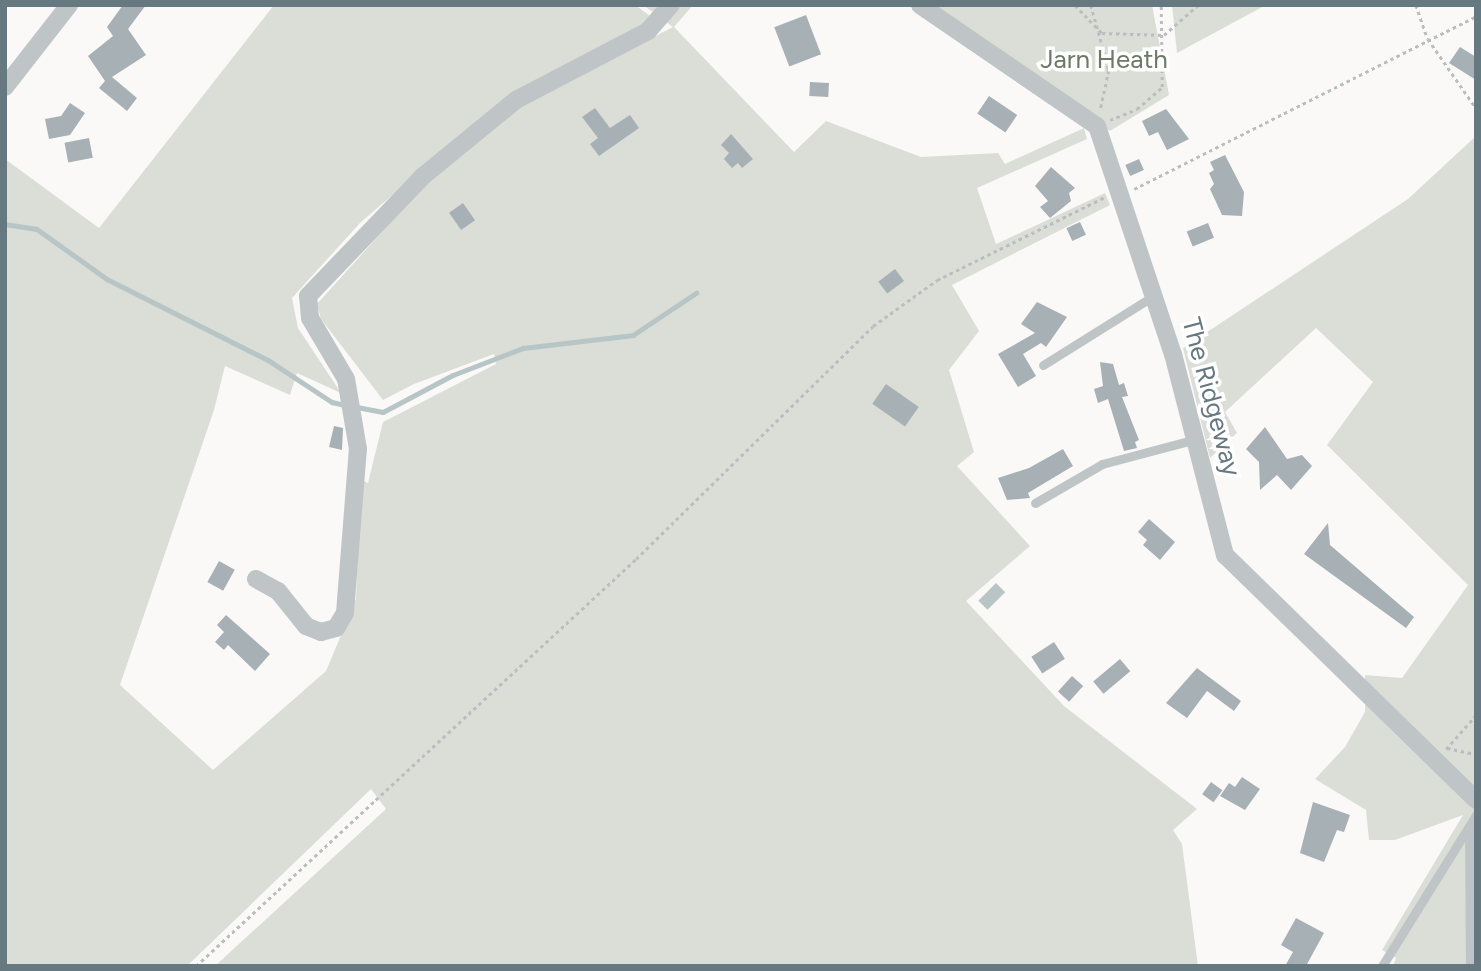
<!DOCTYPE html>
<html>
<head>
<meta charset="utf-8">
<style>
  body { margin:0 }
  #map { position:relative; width:1481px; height:971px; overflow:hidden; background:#faf9f8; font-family:Figtree,sans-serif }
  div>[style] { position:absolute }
  .green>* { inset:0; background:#dbded7 }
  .water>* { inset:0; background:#b7c5c6; transform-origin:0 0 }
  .stream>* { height:4.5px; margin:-2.25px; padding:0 2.25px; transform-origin:2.25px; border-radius:2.25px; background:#b7c5c6 }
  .building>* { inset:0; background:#a7b0b4; transform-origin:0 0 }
  .path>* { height:2.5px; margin-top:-1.25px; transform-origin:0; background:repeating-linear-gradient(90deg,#babec0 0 3.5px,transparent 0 7px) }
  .lane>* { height:9px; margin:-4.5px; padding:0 4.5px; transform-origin:4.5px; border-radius:4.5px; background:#bfc5c7 }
  .street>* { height:18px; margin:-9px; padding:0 9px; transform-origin:9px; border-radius:9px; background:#bfc5c7 }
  span { translate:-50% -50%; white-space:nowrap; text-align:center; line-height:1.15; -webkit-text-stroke:7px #fff; paint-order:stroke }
  .park-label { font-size:26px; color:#6c7966 }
  .street-label { font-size:26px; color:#677980 }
  .frame { position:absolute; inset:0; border:7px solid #677980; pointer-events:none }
</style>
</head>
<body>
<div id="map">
  <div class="green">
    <i style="clip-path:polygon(274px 5px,635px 5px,653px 18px,465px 132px,360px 223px,292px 298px,298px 328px,341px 393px,297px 373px,290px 395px,225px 366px,214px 410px,120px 685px,213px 770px,326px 671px,356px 599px,361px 480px,368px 483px,383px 422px,496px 364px,494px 354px,414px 384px,383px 400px,321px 319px,317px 304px,435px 173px,520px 106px,673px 27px,643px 5px,693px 5px,674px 27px,794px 152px,826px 121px,921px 157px,998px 153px,1005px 164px,1084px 128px,1087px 139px,977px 188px,996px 244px,1105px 193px,1110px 205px,952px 285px,979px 331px,949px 370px,974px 452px,957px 466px,1030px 546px,966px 601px,1064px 706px,1197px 809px,1173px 830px,1182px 844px,1198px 966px,215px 966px,386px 809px,371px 789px,187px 966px,5px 966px,5px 159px,99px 228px)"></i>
    <i style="clip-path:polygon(933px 5px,1152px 5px,1169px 95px,1110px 131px)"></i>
    <i style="clip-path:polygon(1172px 5px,1266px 5px,1177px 53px)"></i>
    <i style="clip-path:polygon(1476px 136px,1476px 966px,1393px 966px,1396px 958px,1382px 950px,1463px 815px,1395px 840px,1369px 840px,1366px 810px,1315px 779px,1345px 747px,1365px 712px,1365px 675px,1402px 678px,1468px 585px,1327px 445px,1373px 382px,1316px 328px,1225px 412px,1237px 433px,1210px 458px,1183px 348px,1408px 199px)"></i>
  </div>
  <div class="water">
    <i style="left:996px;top:583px;width:13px;height:25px;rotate:45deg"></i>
  </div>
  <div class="stream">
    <i style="left:5px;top:224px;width:32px;rotate:9deg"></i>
    <i style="left:37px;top:229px;width:86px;rotate:35.5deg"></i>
    <i style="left:107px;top:279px;width:180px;rotate:26.7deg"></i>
    <i style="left:268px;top:360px;width:77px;rotate:33.3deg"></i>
    <i style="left:332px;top:402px;width:13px;rotate:13deg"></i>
    <i style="left:357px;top:407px;width:26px;rotate:11deg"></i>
    <i style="left:383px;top:412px;width:79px;rotate:-27.9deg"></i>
    <i style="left:453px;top:375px;width:75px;rotate:-21.1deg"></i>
    <i style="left:523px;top:348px;width:111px;rotate:-6.7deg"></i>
    <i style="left:633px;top:335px;width:76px;rotate:-33.7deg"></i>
  </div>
  <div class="building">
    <i style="clip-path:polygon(123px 5px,146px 5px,128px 29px,146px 55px,112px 77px,137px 98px,127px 111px,99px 88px,105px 81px,88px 56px,113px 36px,107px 27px)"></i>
    <i style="left:806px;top:15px;width:42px;height:34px;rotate:69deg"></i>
    <i style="clip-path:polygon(1460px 47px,1476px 57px,1476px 80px,1449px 63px)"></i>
    <i style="left:810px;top:82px;width:19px;height:14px;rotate:3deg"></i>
    <i style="left:989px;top:96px;width:34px;height:21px;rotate:34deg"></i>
    <i style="clip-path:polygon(70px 103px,85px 113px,70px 135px,49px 139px,45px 119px,61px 116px)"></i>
    <i style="clip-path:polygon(595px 108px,610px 128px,630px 115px,639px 128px,599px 156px,590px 144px,598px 138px,582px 117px)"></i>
    <i style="clip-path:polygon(1166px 109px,1189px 139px,1167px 150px,1158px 132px,1149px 136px,1142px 121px)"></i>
    <i style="clip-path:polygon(731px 134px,753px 159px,742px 168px,738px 163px,732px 168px,724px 159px,729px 153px,721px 145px)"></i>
    <i style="left:89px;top:138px;width:20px;height:25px;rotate:79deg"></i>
    <i style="clip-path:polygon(1225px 155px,1244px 192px,1242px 216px,1222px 215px,1210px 189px,1214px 184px,1209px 173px,1214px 170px,1210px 162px)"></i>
    <i style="left:1139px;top:159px;width:12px;height:15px;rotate:66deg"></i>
    <i style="clip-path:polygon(1051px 167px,1075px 188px,1069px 193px,1071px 201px,1050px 218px,1040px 207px,1048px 201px,1035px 186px)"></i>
    <i style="left:463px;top:203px;width:21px;height:17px;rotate:55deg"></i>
    <i style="left:1080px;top:222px;width:14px;height:15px;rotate:65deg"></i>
    <i style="left:1208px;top:223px;width:16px;height:23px;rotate:68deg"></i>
    <i style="left:895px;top:269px;width:15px;height:21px;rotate:53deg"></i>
    <i style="clip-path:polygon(1037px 302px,1067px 317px,1046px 347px,1041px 343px,1023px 354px,1036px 376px,1018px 387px,998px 354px,1035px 333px,1021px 324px)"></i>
    <i style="clip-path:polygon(1100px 362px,1113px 364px,1119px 385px,1124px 383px,1128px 396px,1122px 397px,1139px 440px,1135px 442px,1137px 448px,1124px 451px,1108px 399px,1098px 403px,1094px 389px,1103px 386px)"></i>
    <i style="left:886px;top:384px;width:40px;height:24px;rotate:35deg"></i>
    <i style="clip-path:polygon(334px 426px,343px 428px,342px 450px,329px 447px)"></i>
    <i style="clip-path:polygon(1265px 427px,1287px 459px,1302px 455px,1312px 466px,1291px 490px,1277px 475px,1260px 490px,1259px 462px,1246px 449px)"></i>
    <i style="clip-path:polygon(1063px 449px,1073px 466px,1028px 493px,1030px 498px,1007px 500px,998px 478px,1029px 468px)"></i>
    <i style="clip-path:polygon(1149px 519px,1175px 542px,1160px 560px,1143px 545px,1147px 540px,1138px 532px)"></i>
    <i style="clip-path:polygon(1328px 523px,1330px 545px,1414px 617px,1406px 628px,1304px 554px)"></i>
    <i style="left:219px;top:561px;width:18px;height:24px;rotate:29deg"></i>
    <i style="clip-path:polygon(226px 615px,270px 654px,255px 671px,228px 645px,224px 650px,215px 642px,224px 632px,217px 625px)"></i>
    <i style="left:1054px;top:642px;width:20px;height:27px;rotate:57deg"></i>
    <i style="left:1120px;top:659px;width:16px;height:35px;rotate:50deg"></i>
    <i style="clip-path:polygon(1197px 668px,1241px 701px,1234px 711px,1207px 691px,1187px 718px,1166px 703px)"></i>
    <i style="left:1072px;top:676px;width:15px;height:21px;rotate:42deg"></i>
    <i style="clip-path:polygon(1242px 777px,1260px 789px,1245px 810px,1220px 796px,1229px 783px,1235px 787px)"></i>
    <i style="left:1211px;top:782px;width:14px;height:15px;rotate:36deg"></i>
    <i style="clip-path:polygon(1313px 802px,1350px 815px,1344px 832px,1337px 830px,1324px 862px,1300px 853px)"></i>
    <i style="clip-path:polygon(1296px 918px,1324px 933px,1306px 966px,1285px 966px,1293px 952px,1281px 945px)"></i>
  </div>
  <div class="path">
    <i style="left:1075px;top:5px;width:39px;rotate:46deg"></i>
    <i style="left:1102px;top:33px;width:62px;rotate:1.8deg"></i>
    <i style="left:1164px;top:35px;width:45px;rotate:-41.4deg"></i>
    <i style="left:1091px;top:5px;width:67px;rotate:74.5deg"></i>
    <i style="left:1109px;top:70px;width:40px;rotate:102deg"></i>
    <i style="left:1416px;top:5px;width:36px;rotate:71deg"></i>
    <i style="left:1428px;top:39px;width:84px;rotate:55.2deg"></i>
    <i style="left:1110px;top:120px;width:29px;rotate:-22deg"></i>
    <i style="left:1137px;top:109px;width:33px;rotate:-41deg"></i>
    <i style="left:1162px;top:87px;width:82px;rotate:-90.7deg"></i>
    <i style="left:1134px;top:189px;width:383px;rotate:-26.8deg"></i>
    <i style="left:1447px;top:748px;width:30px;rotate:12deg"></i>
    <i style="left:1446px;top:749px;width:45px;rotate:-48.6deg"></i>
    <i style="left:196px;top:966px;width:599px;rotate:-42.77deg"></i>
    <i style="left:636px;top:559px;width:332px;rotate:-44.5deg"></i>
    <i style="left:873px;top:326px;width:79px;rotate:-35.7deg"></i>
    <i style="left:937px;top:280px;width:187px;rotate:-26.3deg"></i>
  </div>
  <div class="lane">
    <i style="left:1043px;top:365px;width:132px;rotate:-32deg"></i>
    <i style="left:1035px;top:503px;width:78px;rotate:-30.2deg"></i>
    <i style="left:1102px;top:464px;width:97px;rotate:-14.9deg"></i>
    <i style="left:1469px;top:828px;width:138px;rotate:89.6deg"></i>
    <i style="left:1382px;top:966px;width:178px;rotate:-58.1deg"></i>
  </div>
  <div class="street">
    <i style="left:920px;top:5px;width:214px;rotate:34.4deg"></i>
    <i style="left:1097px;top:126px;width:240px;rotate:71.6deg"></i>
    <i style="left:1173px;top:354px;width:208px;rotate:75.5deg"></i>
    <i style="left:1225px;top:555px;width:351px;rotate:44.3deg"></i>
    <i style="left:5px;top:87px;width:104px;rotate:-52deg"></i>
    <i style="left:256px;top:579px;width:25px;rotate:29deg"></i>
    <i style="left:278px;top:591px;width:45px;rotate:51.3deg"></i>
    <i style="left:306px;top:626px;width:16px;rotate:22deg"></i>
    <i style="left:321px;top:632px;width:16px;rotate:-15deg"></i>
    <i style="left:336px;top:628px;width:17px;rotate:-59deg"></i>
    <i style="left:345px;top:613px;width:165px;rotate:-85.5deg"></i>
    <i style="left:358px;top:449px;width:71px;rotate:-99.7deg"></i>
    <i style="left:346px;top:379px;width:71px;rotate:-120.5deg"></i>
    <i style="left:310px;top:318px;width:22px;rotate:-95deg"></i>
    <i style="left:308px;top:296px;width:165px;rotate:-46.2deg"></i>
    <i style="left:422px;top:177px;width:122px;rotate:-39.3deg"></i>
    <i style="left:516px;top:100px;width:149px;rotate:-27.6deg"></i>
    <i style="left:648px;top:31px;width:35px;rotate:-49deg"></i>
  </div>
  <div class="park-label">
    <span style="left:1104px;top:60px">Jarn Heath</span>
  </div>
  <div class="street-label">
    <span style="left:1211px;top:397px;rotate:75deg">The Ridgeway</span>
  </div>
  <div class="frame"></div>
</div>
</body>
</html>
